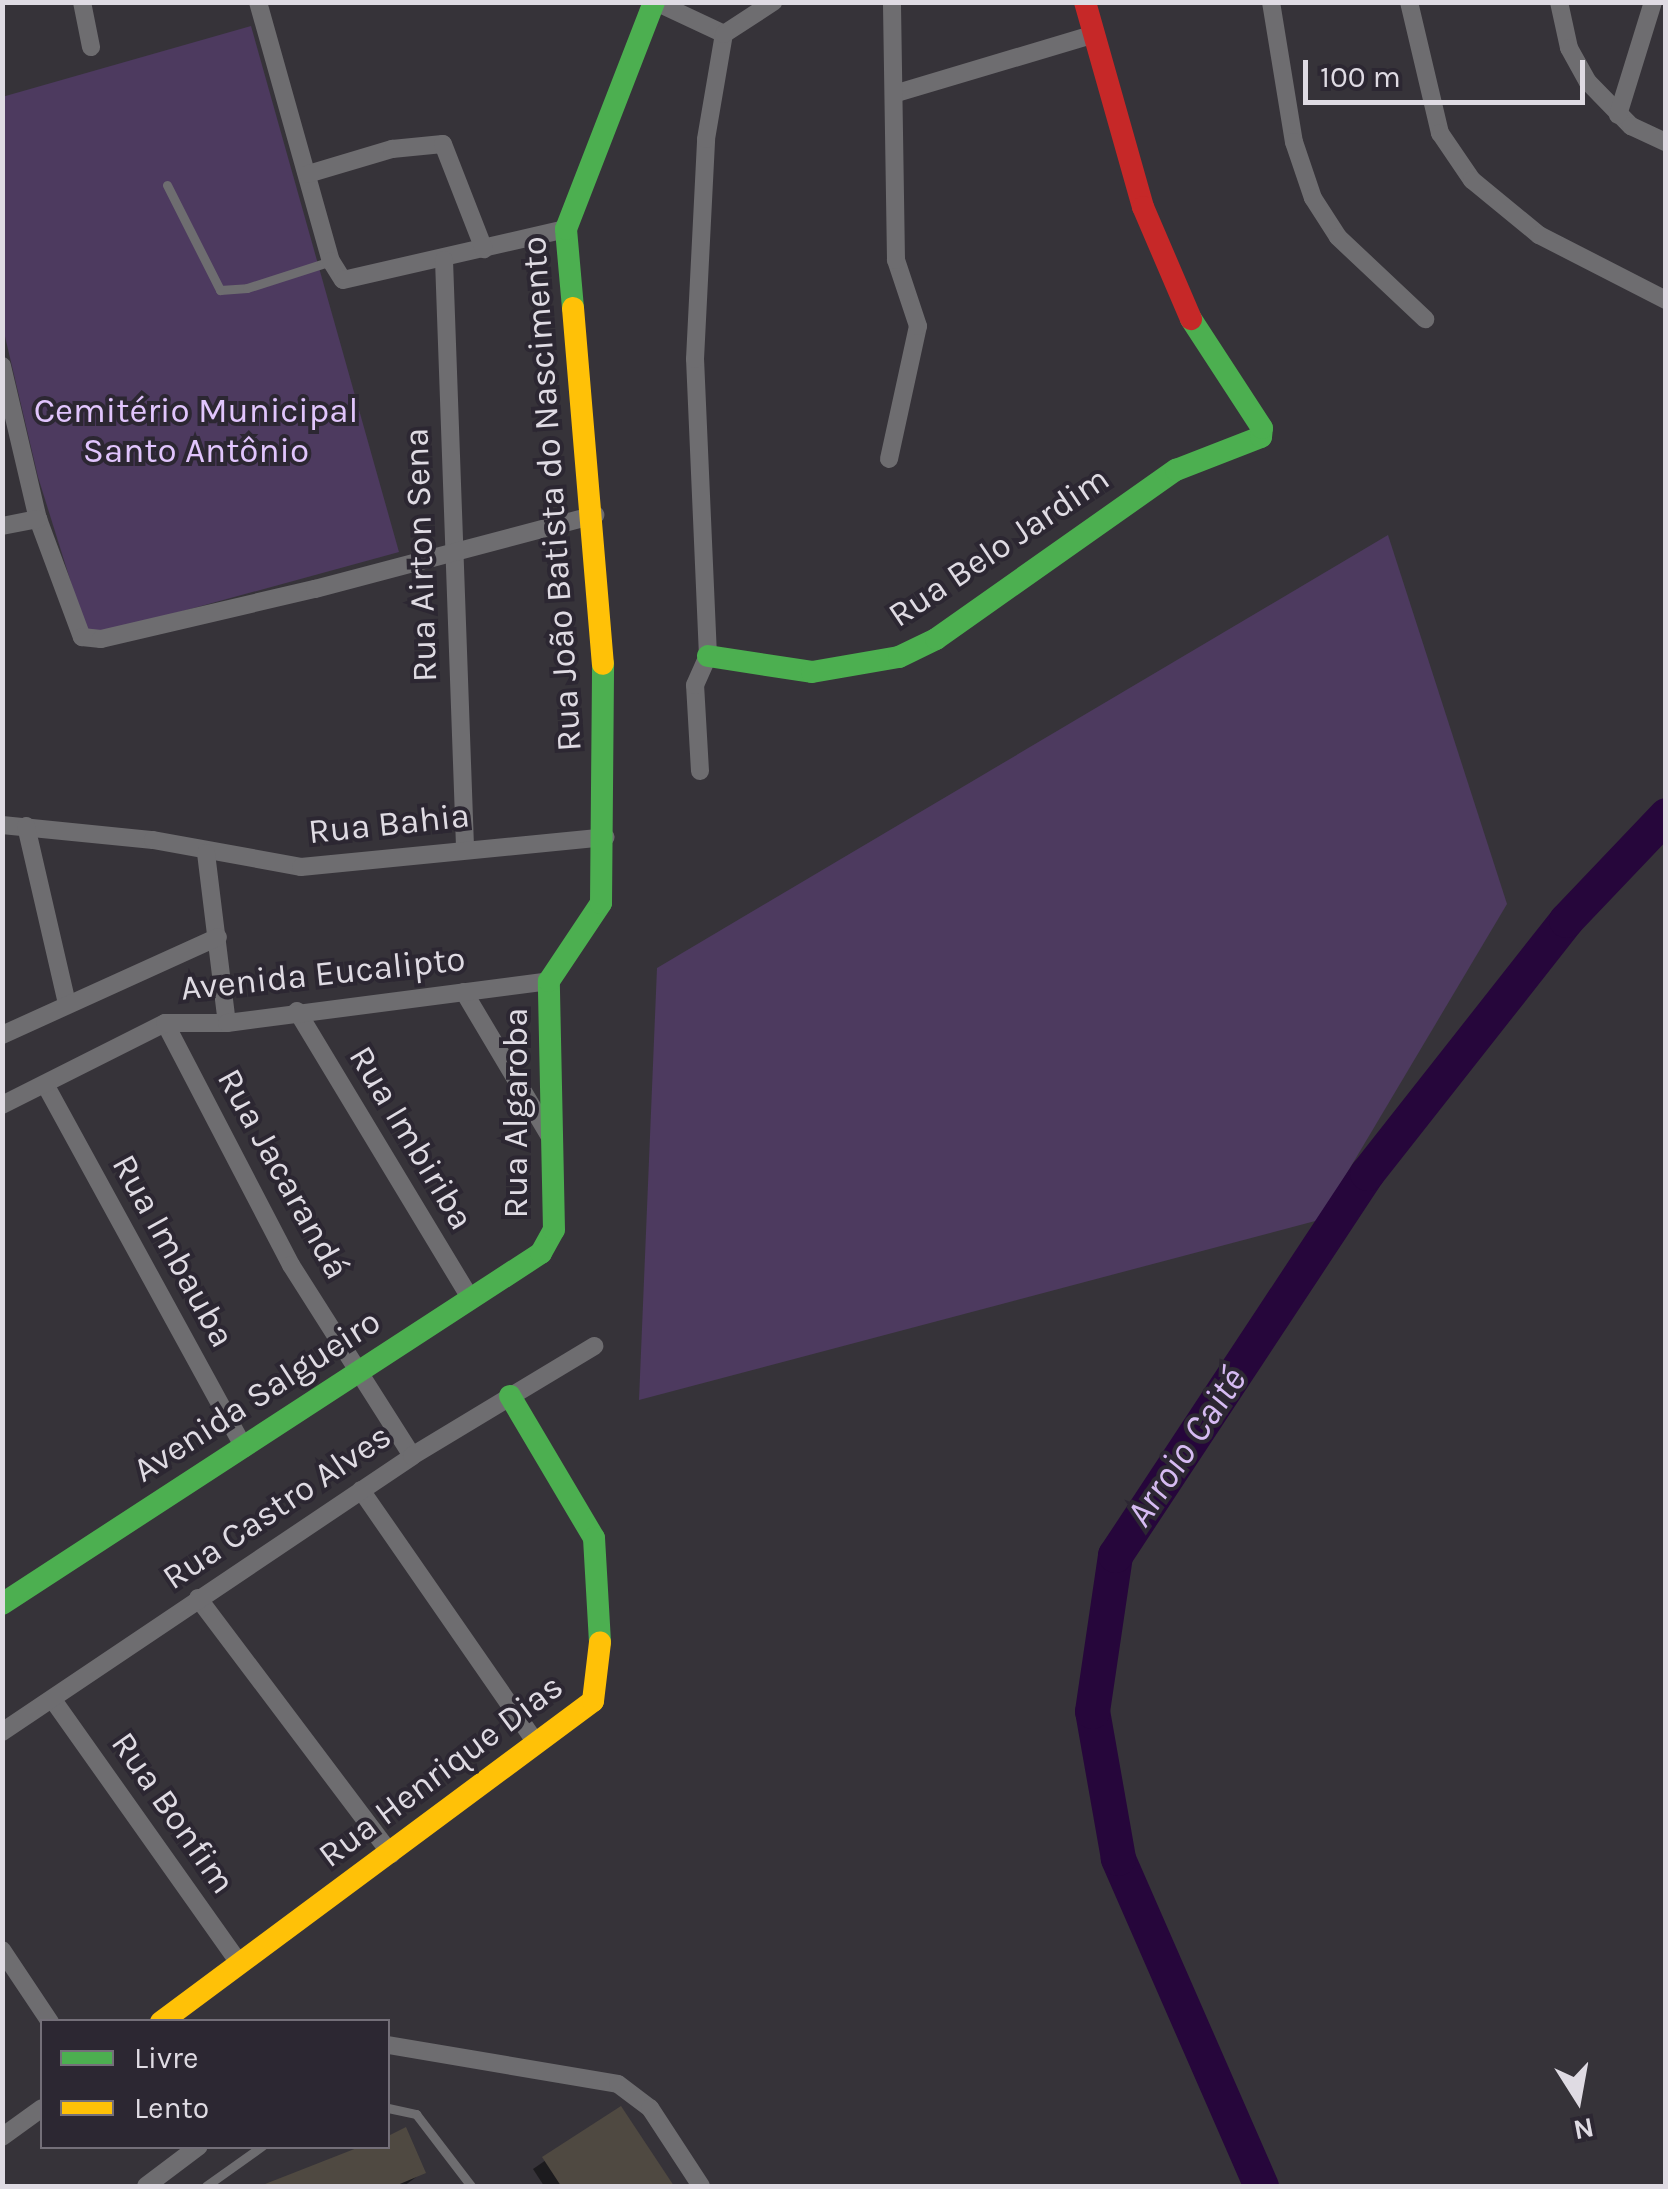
<!DOCTYPE html>
<html>
<head>
<meta charset="utf-8">
<style>
  body { margin:0 }
  #map { position:relative; width:1668px; height:2189px; overflow:hidden; background:#363339; font-family:Karla,sans-serif }
  div>[style] { position:absolute }
  .green>* { inset:0; background:#4d3a5f }
  .shadow>* { inset:0; background:#0007 }
  .river>* { height:35px; margin:-17.5px; padding:0 17.5px; transform-origin:17.5px; border-radius:17.5px; background:#26063b }
  .building>* { inset:0; background:#4f4941 }
  .lane>* { height:9px; margin:-4.5px; padding:0 4.5px; transform-origin:4.5px; border-radius:4.5px; background:#6e6d70 }
  .street>* { height:18px; margin:-9px; padding:0 9px; transform-origin:9px; border-radius:9px; background:#6e6d70 }
  .fast>* { height:22px; margin:-11px; padding:0 11px; transform-origin:11px; border-radius:11px; background:#4caf50 }
  .slow>* { height:22px; margin:-11px; padding:0 11px; transform-origin:11px; border-radius:11px; background:#ffc107 }
  .jam>* { height:22px; margin:-11px; padding:0 11px; transform-origin:11px; border-radius:11px; background:#c62828 }
  span { translate:-50% -50%; white-space:nowrap; text-align:center; line-height:1.15; -webkit-text-stroke:8px #2c2732; paint-order:stroke }
  .park-label { font-size:35px; color:#e1c5fd }
  .street-label { font-size:35px; color:#dfdbe3 }
  .water-label { font-size:38px; color:#d6bbf2; font-style:italic }
  .frame { position:absolute; inset:0; border:5px solid #dfdbe3; pointer-events:none }
  .legend { position:absolute; left:40px; top:2019px; width:350px; height:130px; box-sizing:border-box; background:#2c2732; border:2px solid #746f79; margin:0; padding:12px 18px; list-style:none; font-size:30px; color:#dfdbe3 }
  .legend li { display:flex; align-items:center; gap:20px; height:50px }
  .legend b { width:50px; border:2px solid #746f79 }
  .north { position:absolute; left:1528px; top:2049px; width:100px; height:100px; -webkit-text-stroke:8px #2c2732; paint-order:stroke; rotate:169deg; font-size:28px; font-weight:700; line-height:40px; text-align:center; color:#dfdbe3 }
  .north::after { content:''; display:block; margin:auto; width:35px; height:45px; background:#dfdbe3; clip-path:polygon(50% 0,100% 100%,50% 72%,0 100%) }
  .scale { position:absolute; left:1303px; top:60px; width:282px; height:45px; box-sizing:border-box; border:5px solid #dfdbe3; border-top:0; padding-left:12px; font-size:30px; line-height:35px; white-space:nowrap; color:#dfdbe3; -webkit-text-stroke:8px #2c2732; paint-order:stroke }
</style>
</head>
<body>
<div id="map">
  <div class="green">
    <i style="clip-path:polygon(251px 26px,399px 552px,88px 637px,38px 477px,3px 328px,2px 97px)"></i>
    <i style="clip-path:polygon(1388px 535px,1507px 904px,1319px 1220px,639px 1400px,657px 968px)"></i>
  </div>
  <div class="shadow">
    <i style="clip-path:polygon(620px 2109px,671px 2186px,544px 2186px,533px 2169px)"></i>
    <i style="clip-path:polygon(405px 2131px,423px 2172px,404px 2186px,272px 2186px,367px 2146px,388px 2146px,388px 2138px)"></i>
  </div>
  <div class="river">
    <i style="left:1261px;top:2186px;width:358px;rotate:-113.6deg"></i>
    <i style="left:1118px;top:1858px;width:149px;rotate:-100deg"></i>
    <i style="left:1092px;top:1711px;width:158px;rotate:-81.6deg"></i>
    <i style="left:1115px;top:1555px;width:458px;rotate:-56.6deg"></i>
    <i style="left:1367px;top:1173px;width:322px;rotate:-51.8deg"></i>
    <i style="left:1566px;top:920px;width:145px;rotate:-46.4deg"></i>
  </div>
  <div class="building">
    <i style="clip-path:polygon(621px 2106px,674px 2186px,561px 2186px,542px 2157px)"></i>
    <i style="clip-path:polygon(406px 2127px,426px 2173px,395px 2186px,260px 2186px,362px 2146px,388px 2146px,388px 2136px)"></i>
  </div>
  <div class="lane">
    <i style="left:167px;top:185px;width:118px;rotate:63.2deg"></i>
    <i style="left:220px;top:290px;width:27px;rotate:-4deg"></i>
    <i style="left:247px;top:288px;width:88px;rotate:-17.8deg"></i>
    <i style="left:388px;top:2108px;width:29px;rotate:12deg"></i>
    <i style="left:416px;top:2114px;width:91px;rotate:52.6deg"></i>
    <i style="left:206px;top:2186px;width:69px;rotate:-35.5deg"></i>
  </div>
  <div class="street">
    <i style="left:82px;top:2px;width:46px;rotate:78.7deg"></i>
    <i style="left:258px;top:2px;width:269px;rotate:74.3deg"></i>
    <i style="left:331px;top:261px;width:22px;rotate:58deg"></i>
    <i style="left:343px;top:280px;width:229px;rotate:-12.9deg"></i>
    <i style="left:656px;top:2px;width:75px;rotate:25.2deg"></i>
    <i style="left:1271px;top:2px;width:142px;rotate:80.7deg"></i>
    <i style="left:1294px;top:142px;width:59px;rotate:71.3deg"></i>
    <i style="left:1313px;top:198px;width:46px;rotate:57.3deg"></i>
    <i style="left:1338px;top:237px;width:120px;rotate:43.3deg"></i>
    <i style="left:1409px;top:2px;width:135px;rotate:76.7deg"></i>
    <i style="left:1440px;top:133px;width:57px;rotate:55.8deg"></i>
    <i style="left:1472px;top:180px;width:87px;rotate:39.4deg"></i>
    <i style="left:1539px;top:235px;width:143px;rotate:27.1deg"></i>
    <i style="left:1559px;top:2px;width:47px;rotate:77.7deg"></i>
    <i style="left:1569px;top:48px;width:39px;rotate:61deg"></i>
    <i style="left:1588px;top:82px;width:62px;rotate:45.7deg"></i>
    <i style="left:1631px;top:126px;width:38px;rotate:25deg"></i>
    <i style="left:897px;top:93px;width:207px;rotate:-16.6deg"></i>
    <i style="left:1618px;top:115px;width:118px;rotate:-72.8deg"></i>
    <i style="left:308px;top:174px;width:88px;rotate:-16.6deg"></i>
    <i style="left:392px;top:149px;width:51px;rotate:-5.6deg"></i>
    <i style="left:443px;top:144px;width:113px;rotate:68.7deg"></i>
    <i style="left:444px;top:260px;width:588px;rotate:87.95deg"></i>
    <i style="left:2px;top:366px;width:157px;rotate:76.8deg"></i>
    <i style="left:38px;top:519px;width:126px;rotate:69.6deg"></i>
    <i style="left:82px;top:637px;width:19px;rotate:6deg"></i>
    <i style="left:101px;top:639px;width:220px;rotate:-13.2deg"></i>
    <i style="left:315px;top:589px;width:290px;rotate:-14.8deg"></i>
    <i style="left:889px;top:459px;width:136px;rotate:-77.7deg"></i>
    <i style="left:918px;top:326px;width:70px;rotate:-108.4deg"></i>
    <i style="left:896px;top:260px;width:258px;rotate:-90.9deg"></i>
    <i style="left:2px;top:526px;width:37px;rotate:-11deg"></i>
    <i style="left:700px;top:771px;width:86px;rotate:-93.3deg"></i>
    <i style="left:695px;top:685px;width:32px;rotate:-66deg"></i>
    <i style="left:708px;top:656px;width:297px;rotate:-92.5deg"></i>
    <i style="left:695px;top:359px;width:220px;rotate:-87.1deg"></i>
    <i style="left:706px;top:139px;width:107px;rotate:-80.3deg"></i>
    <i style="left:724px;top:34px;width:59px;rotate:-33.1deg"></i>
    <i style="left:2px;top:825px;width:152px;rotate:5.7deg"></i>
    <i style="left:153px;top:840px;width:150px;rotate:10.3deg"></i>
    <i style="left:301px;top:867px;width:306px;rotate:-5.6deg"></i>
    <i style="left:26px;top:826px;width:182px;rotate:77deg"></i>
    <i style="left:206px;top:853px;width:171px;rotate:83deg"></i>
    <i style="left:464px;top:992px;width:174px;rotate:59.3deg"></i>
    <i style="left:297px;top:1011px;width:336px;rotate:58.9deg"></i>
    <i style="left:165px;top:1023px;width:273px;rotate:62.5deg"></i>
    <i style="left:291px;top:1265px;width:226px;rotate:57.6deg"></i>
    <i style="left:2px;top:1035px;width:237px;rotate:-24.4deg"></i>
    <i style="left:46px;top:1086px;width:413px;rotate:61.3deg"></i>
    <i style="left:2px;top:1105px;width:182px;rotate:-26.7deg"></i>
    <i style="left:165px;top:1023px;width:62px"></i>
    <i style="left:227px;top:1023px;width:325px;rotate:-7.4deg"></i>
    <i style="left:361px;top:1490px;width:309px;rotate:55.3deg"></i>
    <i style="left:198px;top:1598px;width:321px;rotate:53deg"></i>
    <i style="left:53px;top:1700px;width:324px;rotate:54.7deg"></i>
    <i style="left:2px;top:1732px;width:494px;rotate:-33.9deg"></i>
    <i style="left:412px;top:1456px;width:213px;rotate:-31.1deg"></i>
    <i style="left:2px;top:1950px;width:87px;rotate:56.3deg"></i>
    <i style="left:388px;top:2045px;width:233px;rotate:9.6deg"></i>
    <i style="left:618px;top:2084px;width:40px;rotate:37deg"></i>
    <i style="left:650px;top:2108px;width:93px;rotate:56.8deg"></i>
    <i style="left:2px;top:2137px;width:49px;rotate:-35.9deg"></i>
    <i style="left:146px;top:2186px;width:66px;rotate:-37deg"></i>
  </div>
  <div class="fast">
    <i style="left:573px;top:308px;width:79px;rotate:-95.1deg"></i>
    <i style="left:566px;top:229px;width:243px;rotate:-68.8deg"></i>
    <i style="left:708px;top:656px;width:105px;rotate:8.7deg"></i>
    <i style="left:812px;top:672px;width:88px;rotate:-9.8deg"></i>
    <i style="left:899px;top:657px;width:41px;rotate:-25.9deg"></i>
    <i style="left:936px;top:639px;width:294px;rotate:-35.2deg"></i>
    <i style="left:1176px;top:470px;width:91px;rotate:-21.2deg"></i>
    <i style="left:1261px;top:437px;width:9px;rotate:-84deg"></i>
    <i style="left:1262px;top:428px;width:130px;rotate:-123.1deg"></i>
    <i style="left:510px;top:1396px;width:165px;rotate:59.4deg"></i>
    <i style="left:594px;top:1538px;width:104px;rotate:86.7deg"></i>
    <i style="left:2px;top:1604px;width:643px;rotate:-33.07deg"></i>
    <i style="left:541px;top:1253px;width:26px;rotate:-61deg"></i>
    <i style="left:554px;top:1230px;width:249px;rotate:-91.2deg"></i>
    <i style="left:549px;top:981px;width:94px;rotate:-56.3deg"></i>
    <i style="left:601px;top:903px;width:239px;rotate:-89.5deg"></i>
  </div>
  <div class="slow">
    <i style="left:573px;top:308px;width:357px;rotate:85.2deg"></i>
    <i style="left:161px;top:2022px;width:538px;rotate:-36.61deg"></i>
    <i style="left:593px;top:1701px;width:59px;rotate:-83.2deg"></i>
  </div>
  <div class="jam">
    <i style="left:1085px;top:2px;width:213px;rotate:74.2deg"></i>
    <i style="left:1143px;top:207px;width:122px;rotate:66.8deg"></i>
  </div>
  <div class="park-label">
    <span style="left:196px;top:431px">Cemitério Municipal<br>Santo Antônio</span>
  </div>
  <div class="street-label">
    <span style="left:552px;top:494px;rotate:-94deg">Rua João Batista do Nascimento</span>
    <span style="left:999px;top:547px;rotate:-34deg">Rua Belo Jardim</span>
    <span style="left:421px;top:555px;rotate:-92deg">Rua Airton Sena</span>
    <span style="left:389px;top:824px;rotate:-6deg">Rua Bahia</span>
    <span style="left:323px;top:974px;rotate:-6deg">Avenida Eucalipto</span>
    <span style="left:516px;top:1113px;rotate:-90deg">Rua Algaroba</span>
    <span style="left:411px;top:1138px;rotate:59deg">Rua Imbiriba</span>
    <span style="left:283px;top:1174px;rotate:61deg">Rua Jacarandá</span>
    <span style="left:173px;top:1251px;rotate:61deg">Rua Imbauba</span>
    <span style="left:257px;top:1396px;rotate:-33deg">Avenida Salgueiro</span>
    <span style="left:277px;top:1507px;rotate:-34deg">Rua Castro Alves</span>
    <span style="left:441px;top:1771px;rotate:-37deg">Rua Henrique Dias</span>
    <span style="left:173px;top:1813px;rotate:55deg">Rua Bonfim</span>
  </div>
  <div class="water-label">
    <span style="left:1186px;top:1447px;rotate:-56deg">Arroio Caité</span>
  </div>
  <div class="frame"></div>
  <ul class="legend">
  <li><b style="height:12px;background:#4caf50"></b>Livre</li>
  <li><b style="height:12px;background:#ffc107"></b>Lento</li>
  </ul>
  <div class="north">N</div>
  <div class="scale">100 m</div>
</div>
</body>
</html>
